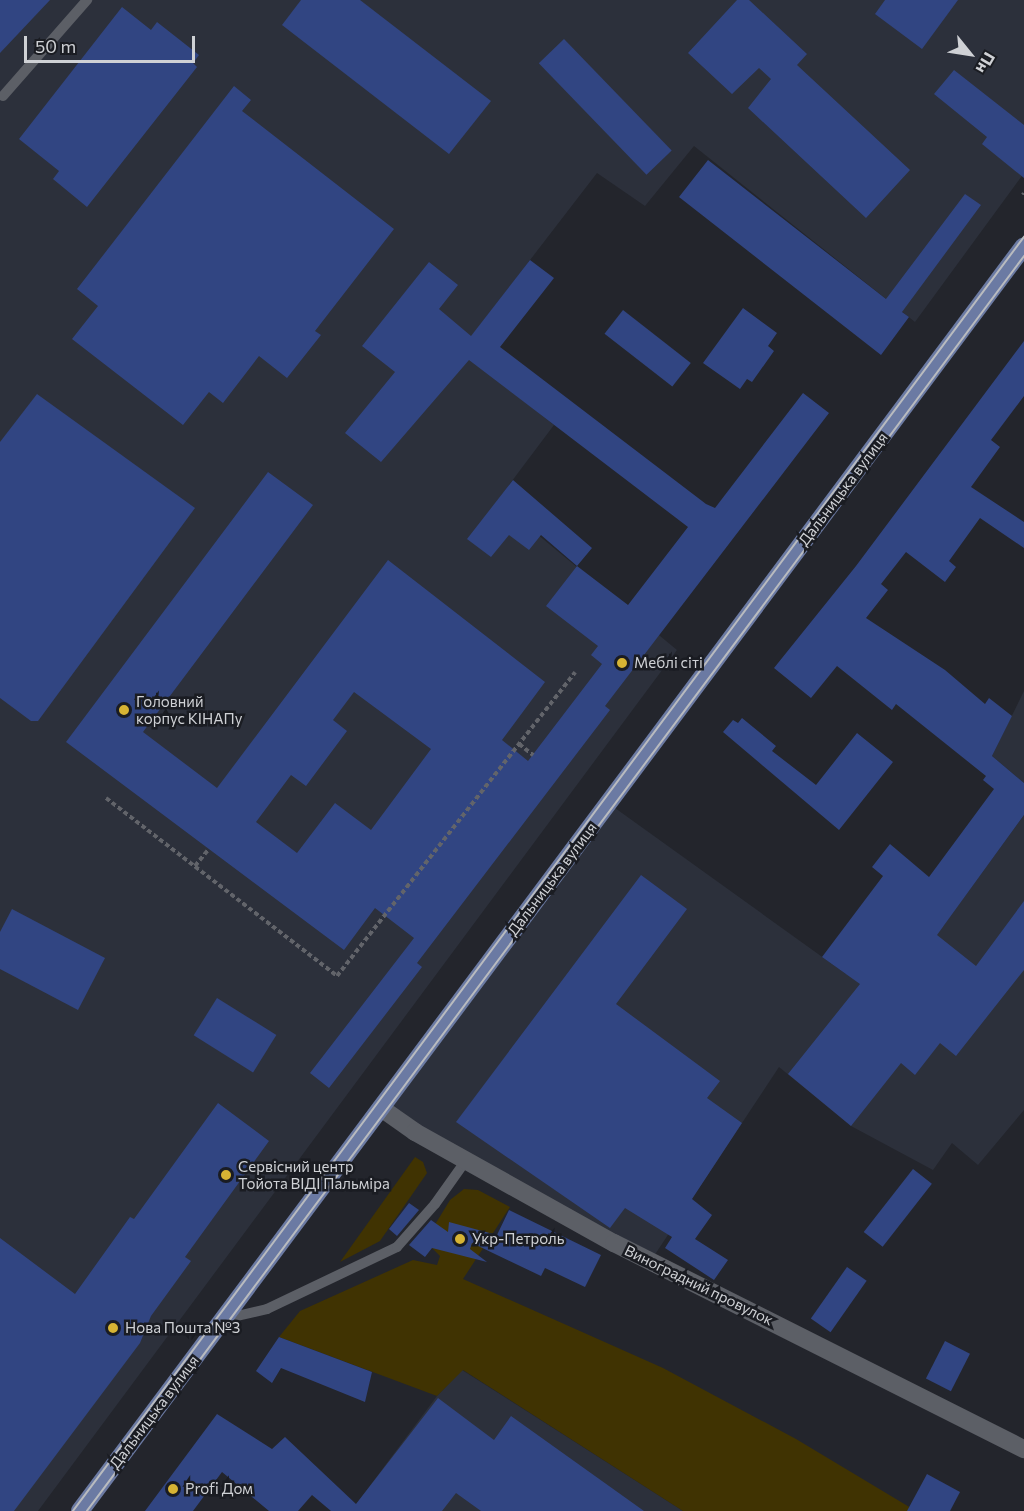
<!DOCTYPE html>
<html>
<head>
<meta charset="utf-8">
<style>
  body { margin:0 }
  #map { position:relative; width:1024px; height:1511px; overflow:hidden; background:#23252c; font-family:Commissioner,sans-serif }
  div>[style] { position:absolute }
  .built>* { inset:0; background:#2c303b }
  .green>* { inset:0; background:#403302 }
  .building>* { inset:0; background:#314582; transform-origin:0 0 }
  .path>* { height:4px; margin-top:-2px; transform-origin:0; background:repeating-linear-gradient(90deg,#62646a 0 4.5px,transparent 0 7.5px) }
  .lane>* { height:10px; margin:-5px; padding:0 5px; transform-origin:5px; border-radius:5px; background:#5c5f66 }
  .street>* { height:18px; margin:-9px; padding:0 9px; transform-origin:9px; border-radius:9px; background:#5c5f66 }
  .primary>* { height:18px; margin:-9px; padding:0 9px; transform-origin:9px; border-radius:9px; background:#6b7aa3 }
  .tram>* { height:1.5px; margin:-0.75px; padding:0 0.75px; transform-origin:0.75px; border-radius:0.75px; background:#b9bbbf }
  .dots>* { width:16px; height:16px; translate:-50% -50%; box-sizing:border-box; border:3px solid #1a1c22; border-radius:50% }
  span { translate:-50% -50%; white-space:nowrap; text-align:center; line-height:1.15; -webkit-text-stroke:5px #1a1c22; paint-order:stroke }
  .street-label { font-size:15px; color:#cfd1d5 }
  .poi-label { font-size:15px; color:#cfd1d5 }
  .left { translate:0 -50%; text-align:left }
  .north { position:absolute; left:940px; top:24px; width:60px; height:60px; -webkit-text-stroke:4px #1a1c22; paint-order:stroke; rotate:120deg; font-size:16px; font-weight:700; line-height:24px; text-align:center; color:#cfd1d5 }
  .north::after { content:''; display:block; margin:auto; width:21px; height:27px; background:#cfd1d5; clip-path:polygon(50% 0,100% 100%,50% 72%,0 100%) }
  .scale { position:absolute; left:24px; top:36px; width:171px; height:27px; box-sizing:border-box; border:3px solid #cfd1d5; border-top:0; padding-left:8px; font-size:18px; line-height:21px; white-space:nowrap; color:#cfd1d5; -webkit-text-stroke:4px #1a1c22; paint-order:stroke }
</style>
</head>
<body>
<div id="map">
  <div class="built">
    <i style="clip-path:polygon(0 0,1024px 0,1024px 173px,915px 322px,694px 146px,645px 206px,597px 173px,460px 351px,554px 425px,497px 501px,677px 650px,38px 1511px,0 1511px)"></i>
    <i style="clip-path:polygon(1024px 691px,1024px 783px,992px 756px)"></i>
    <i style="clip-path:polygon(615px 808px,846px 974px,944px 925px,1024px 815px,1024px 1110px,978px 1165px,952px 1143px,933px 1170px,851px 1126px,779px 1067px,652px 1259px,388px 1110px)"></i>
    <i style="clip-path:polygon(462px 1370px,683px 1511px,351px 1511px,437px 1396px)"></i>
  </div>
  <div class="green">
    <i style="clip-path:polygon(415px 1157px,423px 1162px,427px 1173px,380px 1241px,340px 1262px)"></i>
    <i style="clip-path:polygon(464px 1189px,478px 1190px,510px 1207px,463px 1279px,663px 1368px,796px 1439px,916px 1511px,683px 1511px,463px 1370px,437px 1396px,279px 1337px,300px 1311px,413px 1260px,437px 1265px,440px 1256px,425px 1241px,450px 1200px)"></i>
  </div>
  <div class="building">
    <i style="clip-path:polygon(0 0,50px 0,0 53px)"></i>
    <i style="clip-path:polygon(301px 0,360px 0,491px 101px,449px 154px,282px 25px)"></i>
    <i style="clip-path:polygon(737px 0,749px 0,807px 54px,797px 65px,910px 170px,866px 218px,748px 108px,771px 79px,759px 68px,732px 94px,688px 53px)"></i>
    <i style="clip-path:polygon(885px 0,958px 0,922px 49px,875px 14px)"></i>
    <i style="clip-path:polygon(122px 7px,151px 30px,157px 22px,199px 55px,193px 63px,197px 67px,87px 207px,53px 179px,59px 171px,19px 139px)"></i>
    <i style="left:564px;top:39px;width:155px;height:35px;rotate:46deg"></i>
    <i style="clip-path:polygon(954px 70px,1024px 125px,1024px 178px,982px 144px,987px 137px,934px 94px)"></i>
    <i style="clip-path:polygon(234px 86px,251px 100px,242px 111px,394px 229px,315px 331px,321px 335px,287px 378px,259px 356px,223px 403px,209px 392px,183px 425px,72px 339px,98px 306px,77px 289px)"></i>
    <i style="clip-path:polygon(708px 160px,886px 299px,965px 194px,981px 205px,902px 312px,909px 317px,881px 355px,679px 197px)"></i>
    <i style="clip-path:polygon(evenodd,530px 260px,554px 278px,500px 347px,706px 504px,715px 508px,803px 393px,829px 413px,605px 706px,610px 710px,417px 963px,422px 967px,329px 1088px,310px 1073px,414px 938px,375px 908px,344px 950px,66px 742px,268px 472px,313px 505px,143px 732px,217px 788px,388px 560px,545px 682px,502px 740px,528px 761px,602px 664px,591px 655px,598px 646px,546px 606px,577px 566px,628px 605px,688px 527px,469px 360px,381px 462px,345px 433px,395px 372px,362px 346px,429px 262px,458px 285px,439px 309px,471px 336px,530px 260px,354px 692px,431px 749px,371px 830px,335px 803px,297px 853px,256px 822px,291px 775px,306px 786px,347px 731px,333px 720px,354px 692px)"></i>
    <i style="clip-path:polygon(743px 308px,777px 333px,768px 346px,774px 351px,752px 382px,747px 379px,740px 389px,703px 363px)"></i>
    <i style="left:623px;top:310px;width:86px;height:30px;rotate:38deg"></i>
    <i style="clip-path:polygon(1024px 341px,1024px 396px,991px 440px,1000px 447px,971px 487px,1024px 522px,1024px 548px,980px 518px,949px 561px,956px 567px,945px 582px,906px 552px,881px 584px,888px 590px,866px 618px,945px 670px,985px 704px,989px 698px,1012px 716px,992px 756px,1024px 783px,1024px 815px,937px 935px,976px 966px,1024px 901px,1024px 970px,956px 1056px,940px 1043px,915px 1075px,901px 1063px,851px 1126px,788px 1074px,860px 984px,822px 957px,883px 876px,872px 867px,890px 844px,929px 877px,994px 789px,983px 780px,986px 776px,896px 704px,892px 710px,837px 666px,811px 698px,774px 668px,856px 566px)"></i>
    <i style="clip-path:polygon(37px 394px,195px 508px,38px 721px,31px 721px,0 698px,0 442px)"></i>
    <i style="clip-path:polygon(513px 480px,592px 548px,577px 566px,541px 535px,529px 550px,509px 535px,491px 557px,467px 539px)"></i>
    <i style="clip-path:polygon(742px 718px,776px 746px,772px 751px,816px 785px,857px 733px,893px 762px,839px 830px,723px 732px,733px 720px,738px 723px)"></i>
    <i style="clip-path:polygon(641px 875px,687px 909px,616px 1004px,720px 1081px,707px 1098px,742px 1123px,692px 1199px,712px 1215px,695px 1239px,728px 1260px,714px 1280px,665px 1248px,672px 1237px,625px 1208px,610px 1228px,456px 1122px)"></i>
    <i style="clip-path:polygon(12px 909px,105px 958px,78px 1010px,0 969px,0 932px)"></i>
    <i style="left:217px;top:998px;width:70px;height:44px;rotate:32deg"></i>
    <i style="clip-path:polygon(218px 1103px,269px 1141px,185px 1257px,191px 1261px,151px 1316px,140px 1343px,14px 1511px,0 1511px,0 1238px,75px 1294px,130px 1217px,134px 1219px)"></i>
    <i style="left:913px;top:1169px;width:24px;height:80px;rotate:38deg"></i>
    <i style="clip-path:polygon(409px 1203px,419px 1210px,397px 1236px,389px 1229px)"></i>
    <i style="clip-path:polygon(509px 1210px,601px 1255px,585px 1287px,545px 1268px,541px 1276px,472px 1243px,470px 1249px,487px 1262px,432px 1248px,425px 1257px,409px 1245px,431px 1220px,448px 1232px,449px 1222px,497px 1235px)"></i>
    <i style="left:847px;top:1267px;width:24px;height:63px;rotate:35deg"></i>
    <i style="clip-path:polygon(279px 1337px,372px 1372px,365px 1402px,281px 1368px,272px 1383px,256px 1371px)"></i>
    <i style="left:945px;top:1341px;width:28px;height:42px;rotate:27deg"></i>
    <i style="clip-path:polygon(438px 1398px,494px 1440px,511px 1416px,644px 1511px,481px 1511px,456px 1493px,442px 1511px,331px 1511px,312px 1495px,298px 1511px,269px 1511px,222px 1472px,193px 1511px,145px 1511px,217px 1414px,272px 1449px,285px 1437px,356px 1504px)"></i>
    <i style="clip-path:polygon(927px 1474px,960px 1492px,950px 1511px,907px 1511px)"></i>
  </div>
  <div class="path">
    <i style="left:1023px;top:195px;width:2px;rotate:-63deg"></i>
    <i style="left:519px;top:744px;width:18px;rotate:38deg"></i>
    <i style="left:106px;top:798px;width:292px;rotate:37.6deg"></i>
    <i style="left:337px;top:976px;width:386px;rotate:-51.9deg"></i>
    <i style="left:195px;top:866px;width:22px;rotate:-51deg"></i>
  </div>
  <div class="lane">
    <i style="left:3px;top:96px;width:128px;rotate:-48.8deg"></i>
    <i style="left:224px;top:1319px;width:44px;rotate:-13.1deg"></i>
    <i style="left:267px;top:1309px;width:144px;rotate:-25.5deg"></i>
    <i style="left:397px;top:1247px;width:57px;rotate:-48.5deg"></i>
    <i style="left:435px;top:1204px;width:55px;rotate:-54.6deg"></i>
  </div>
  <div class="street">
    <i style="left:381px;top:1108px;width:42px;rotate:35.2deg"></i>
    <i style="left:415px;top:1132px;width:228px;rotate:29.2deg"></i>
    <i style="left:614px;top:1243px;width:459px;rotate:26.7deg"></i>
  </div>
  <div class="primary">
    <i style="left:80px;top:1511px;width:1578px;rotate:-53.27deg"></i>
  </div>
  <div class="tram">
    <i style="left:73px;top:1511px;width:1590px;rotate:-53.26deg"></i>
    <i style="left:87px;top:1511px;width:1566px;rotate:-53.25deg"></i>
  </div>
  <div class="dots">
    <i style="left:622px;top:663px;background:#d7b434"></i>
    <i style="left:124px;top:710px;background:#d7b434"></i>
    <i style="left:226px;top:1175px;background:#d7b434"></i>
    <i style="left:460px;top:1239px;background:#d7b434"></i>
    <i style="left:113px;top:1328px;background:#d7b434"></i>
    <i style="left:173px;top:1489px;background:#d7b434"></i>
  </div>
  <div class="street-label">
    <span style="left:843px;top:489px;rotate:-53deg">Дальницька вулиця</span>
    <span style="left:552px;top:879px;rotate:-53deg">Дальницька вулиця</span>
    <span style="left:699px;top:1285px;rotate:26deg">Виноградний провулок</span>
    <span style="left:154px;top:1412px;rotate:-53deg">Дальницька вулиця</span>
  </div>
  <div class="poi-label">
    <span class="left" style="left:634px;top:663px">Меблі сіті</span>
    <span class="left" style="left:136px;top:710px">Головний<br>корпус КІНАПу</span>
    <span class="left" style="left:238px;top:1175px">Сервісний центр<br>Тойота ВІДІ Пальміра</span>
    <span class="left" style="left:472px;top:1239px">Укр-Петроль</span>
    <span class="left" style="left:125px;top:1328px">Нова Пошта №3</span>
    <span class="left" style="left:185px;top:1489px">Profi Дом</span>
  </div>
  <div class="north">Пн</div>
  <div class="scale">50 m</div>
</div>
</body>
</html>
